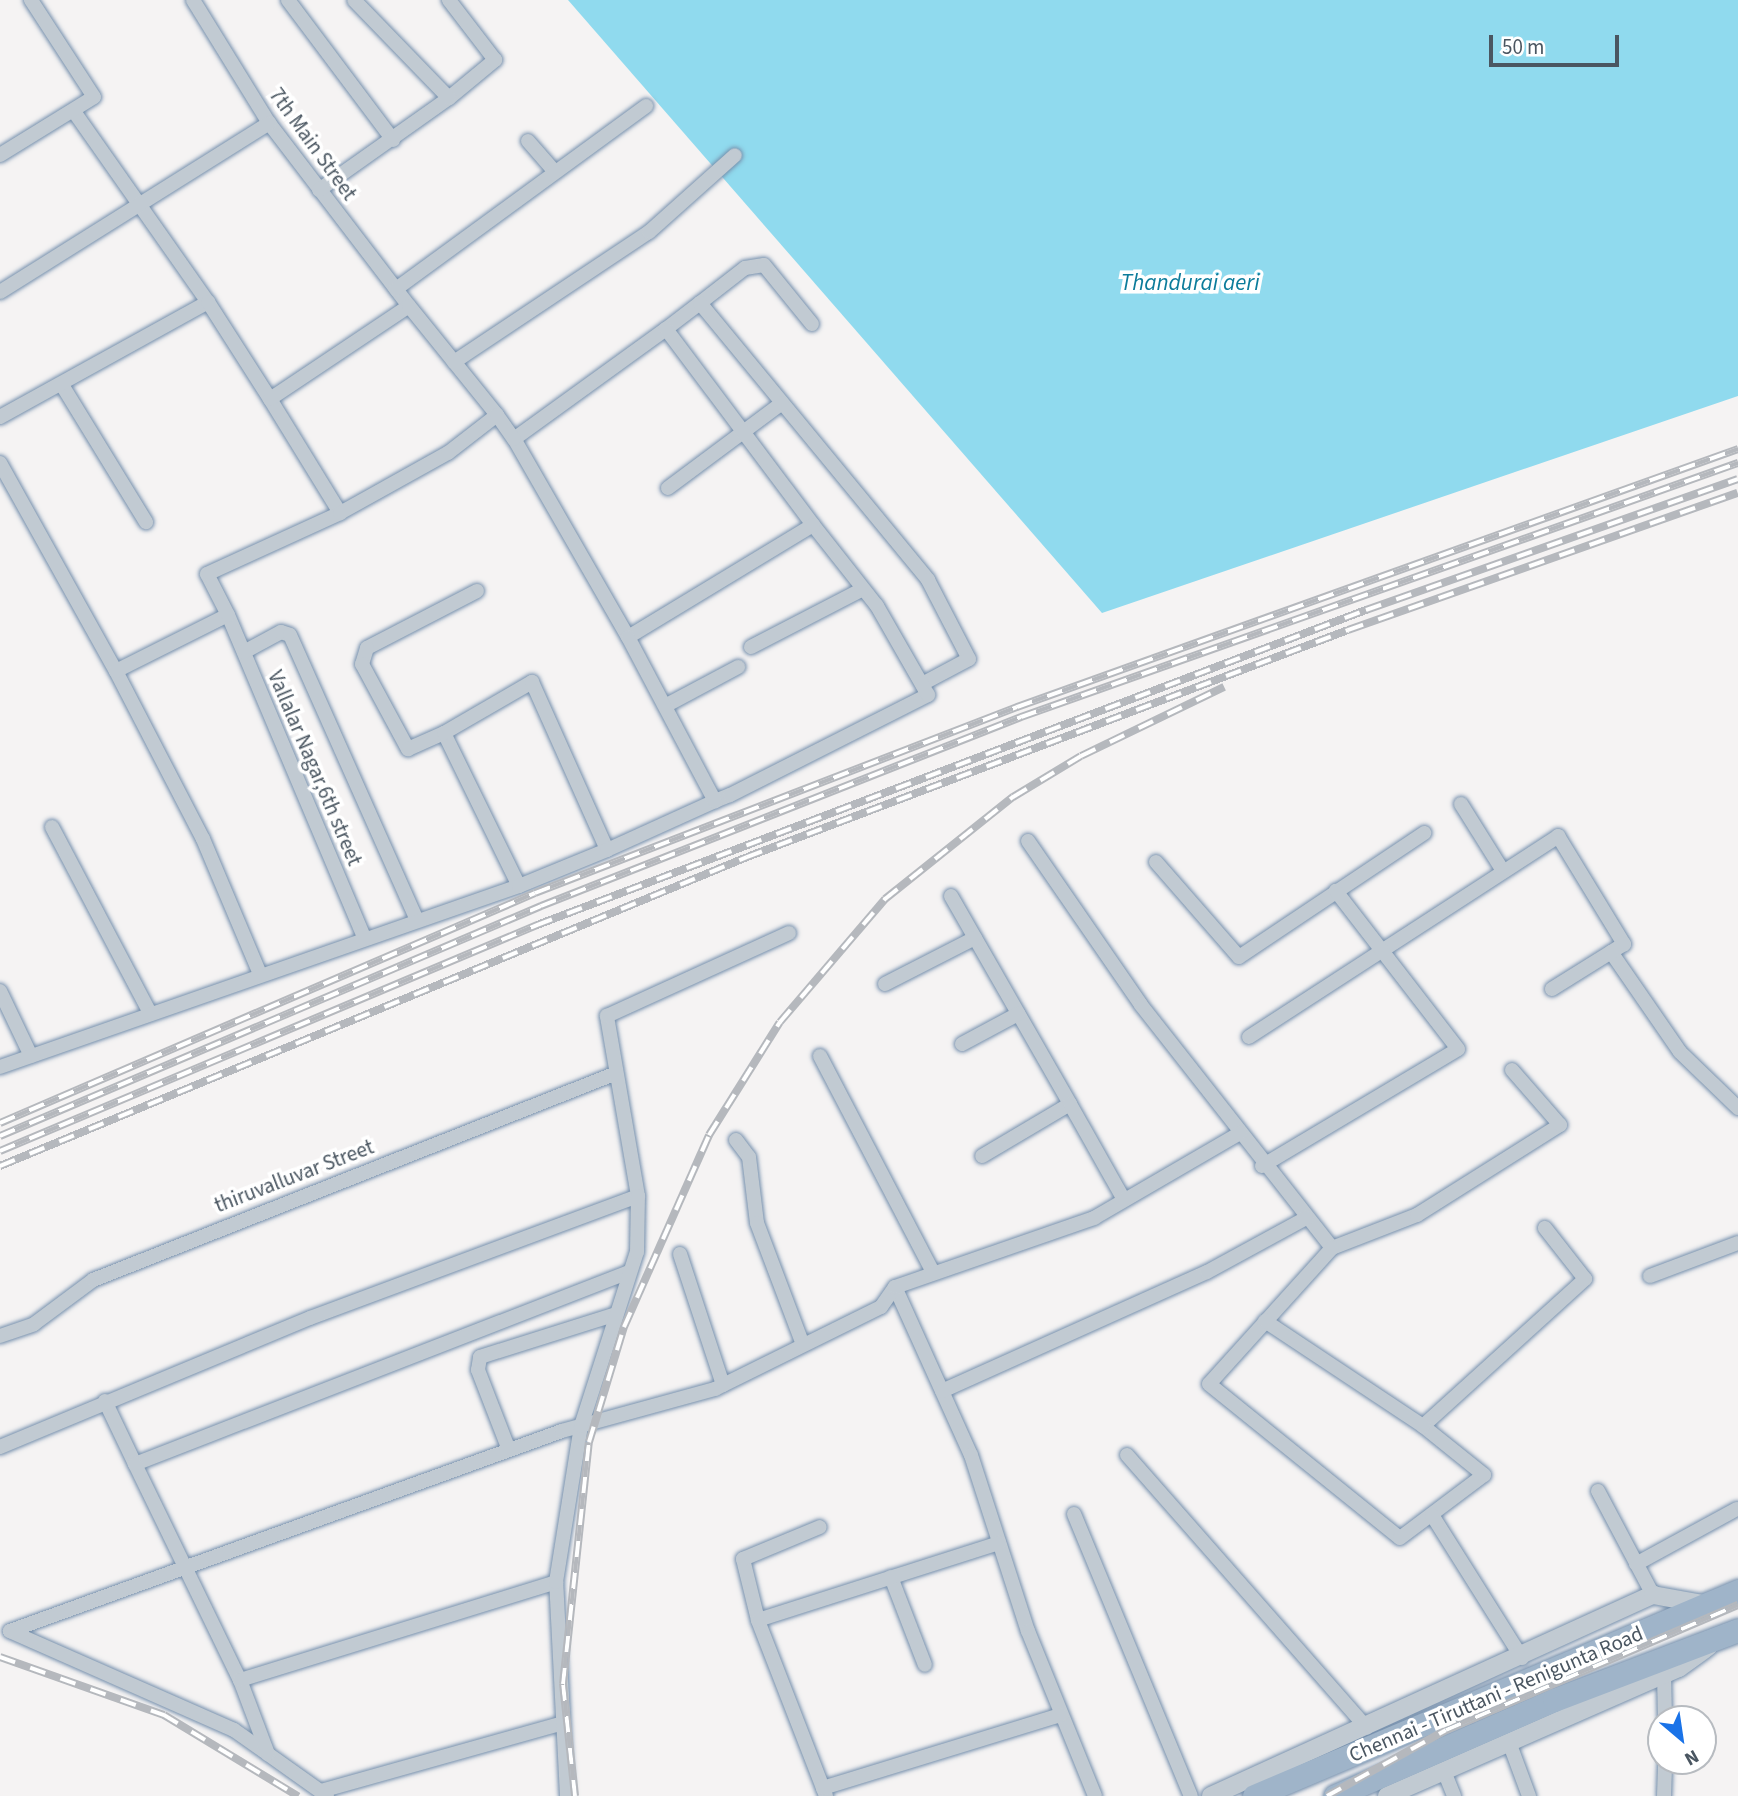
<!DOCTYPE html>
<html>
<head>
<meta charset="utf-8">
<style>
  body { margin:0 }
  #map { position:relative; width:1738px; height:1796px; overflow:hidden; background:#f5f3f3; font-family:"Source Sans 3",sans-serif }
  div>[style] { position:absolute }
  .water>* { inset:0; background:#90daee }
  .roads { filter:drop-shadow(0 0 2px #7690ad) drop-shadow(0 0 2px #7690ad) }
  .minor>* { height:14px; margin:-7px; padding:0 7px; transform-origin:7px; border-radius:7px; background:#c1cad2 }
  .tertiary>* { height:18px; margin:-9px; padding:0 9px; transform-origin:9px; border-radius:9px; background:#c1cad2 }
  .trunk>* { height:23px; margin:-11.5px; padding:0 11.5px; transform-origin:11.5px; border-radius:11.5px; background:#9fb4c9 }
  .rail>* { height:8px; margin-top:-4px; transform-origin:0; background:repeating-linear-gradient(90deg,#fff 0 16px,#b5b8bd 0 32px); box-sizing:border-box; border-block:2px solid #b5b8bd }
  span { translate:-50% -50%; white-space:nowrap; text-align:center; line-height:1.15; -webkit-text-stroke:7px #fff; paint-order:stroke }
  .street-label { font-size:21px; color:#4a5661 }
  .water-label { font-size:23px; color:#0c7c9b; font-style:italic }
  .north { position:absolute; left:1647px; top:1705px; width:70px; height:70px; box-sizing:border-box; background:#fff; border:2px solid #b7bbc0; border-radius:50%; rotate:151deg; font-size:19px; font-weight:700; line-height:28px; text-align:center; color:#4a5661 }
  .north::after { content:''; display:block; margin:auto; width:24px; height:32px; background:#1a73e8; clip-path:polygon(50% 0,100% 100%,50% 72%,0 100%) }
  .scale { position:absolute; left:1489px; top:35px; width:130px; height:32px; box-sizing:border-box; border:4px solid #4a5661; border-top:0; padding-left:9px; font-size:21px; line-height:24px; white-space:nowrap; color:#4a5661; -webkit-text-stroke:5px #fff; paint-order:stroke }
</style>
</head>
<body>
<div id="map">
  <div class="water">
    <i style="clip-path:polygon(568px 0,1738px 0,1738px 396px,1102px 613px)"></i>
  </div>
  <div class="roads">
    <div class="minor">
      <i style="left:193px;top:0;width:145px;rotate:58.3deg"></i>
      <i style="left:269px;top:123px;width:230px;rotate:52.6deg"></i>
      <i style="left:288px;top:0;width:175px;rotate:53.1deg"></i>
      <i style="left:449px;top:98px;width:60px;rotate:-39.6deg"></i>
      <i style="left:495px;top:60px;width:76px;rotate:-127.5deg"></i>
      <i style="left:75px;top:113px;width:231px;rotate:54.9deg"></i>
      <i style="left:528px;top:141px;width:41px;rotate:48.9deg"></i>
      <i style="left:0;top:155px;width:110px;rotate:-31.7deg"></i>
      <i style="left:94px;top:97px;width:116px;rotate:-123deg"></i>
      <i style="left:319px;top:190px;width:159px;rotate:-35.3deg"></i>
      <i style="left:449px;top:98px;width:136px;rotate:-134.1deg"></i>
      <i style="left:396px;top:289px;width:310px;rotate:-36.2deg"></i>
      <i style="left:0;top:292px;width:318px;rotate:-32.1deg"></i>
      <i style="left:700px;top:303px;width:57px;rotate:-37.9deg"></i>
      <i style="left:745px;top:268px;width:19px;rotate:-9deg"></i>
      <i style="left:764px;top:265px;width:76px;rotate:50.9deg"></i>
      <i style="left:666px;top:329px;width:43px;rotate:-37.4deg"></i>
      <i style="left:700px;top:303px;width:359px;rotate:50.5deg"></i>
      <i style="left:928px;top:580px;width:89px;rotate:62.6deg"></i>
      <i style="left:969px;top:659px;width:53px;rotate:152deg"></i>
      <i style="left:454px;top:362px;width:234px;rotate:-33.7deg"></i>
      <i style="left:649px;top:232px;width:115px;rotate:-41.8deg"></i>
      <i style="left:62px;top:385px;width:161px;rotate:58.5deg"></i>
      <i style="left:270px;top:399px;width:134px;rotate:58.4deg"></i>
      <i style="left:0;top:417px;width:238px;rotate:-28.9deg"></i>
      <i style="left:208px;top:302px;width:115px;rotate:57.4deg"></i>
      <i style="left:270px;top:399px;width:167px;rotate:-33.8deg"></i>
      <i style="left:409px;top:306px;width:140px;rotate:51.1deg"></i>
      <i style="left:0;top:463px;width:238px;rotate:60.9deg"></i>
      <i style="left:668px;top:488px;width:142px;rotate:-36.7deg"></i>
      <i style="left:477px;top:591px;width:124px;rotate:152.6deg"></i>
      <i style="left:367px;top:648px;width:17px;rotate:107deg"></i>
      <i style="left:362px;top:664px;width:97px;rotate:61.6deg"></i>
      <i style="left:408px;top:749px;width:39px;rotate:-24deg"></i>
      <i style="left:444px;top:733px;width:170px;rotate:63.9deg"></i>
      <i style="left:228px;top:615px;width:350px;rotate:67.1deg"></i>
      <i style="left:628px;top:637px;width:228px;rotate:-119.9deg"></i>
      <i style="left:514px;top:439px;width:188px;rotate:-35.9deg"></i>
      <i style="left:666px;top:329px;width:245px;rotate:53.1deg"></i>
      <i style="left:751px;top:647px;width:124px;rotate:-27.4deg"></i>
      <i style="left:244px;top:652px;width:42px;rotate:-28.4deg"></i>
      <i style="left:281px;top:632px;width:9px;rotate:18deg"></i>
      <i style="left:290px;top:635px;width:312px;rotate:66deg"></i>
      <i style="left:665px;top:706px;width:83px;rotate:-28.1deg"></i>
      <i style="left:444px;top:733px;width:102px;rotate:-30.1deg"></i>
      <i style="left:532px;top:682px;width:184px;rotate:65.9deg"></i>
      <i style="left:1461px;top:804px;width:79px;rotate:57.9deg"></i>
      <i style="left:52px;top:827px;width:210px;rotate:62.2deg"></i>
      <i style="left:1028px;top:841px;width:199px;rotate:55.4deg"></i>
      <i style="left:1141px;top:1005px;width:309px;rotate:51.8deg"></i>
      <i style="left:1332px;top:1248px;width:91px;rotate:-21.2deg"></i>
      <i style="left:1417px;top:1215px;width:169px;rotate:-32.2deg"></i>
      <i style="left:1560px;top:1125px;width:73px;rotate:-131.1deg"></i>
      <i style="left:1156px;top:862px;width:126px;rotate:48.9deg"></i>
      <i style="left:1239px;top:957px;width:223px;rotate:-33.8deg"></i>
      <i style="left:951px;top:896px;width:240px;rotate:60.2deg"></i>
      <i style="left:1070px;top:1104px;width:102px;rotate:149.4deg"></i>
      <i style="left:1611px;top:952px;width:121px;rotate:55.4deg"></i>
      <i style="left:1680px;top:1052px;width:81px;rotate:44deg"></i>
      <i style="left:260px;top:974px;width:147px;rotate:-112.9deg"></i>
      <i style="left:203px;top:839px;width:189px;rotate:-117.4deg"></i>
      <i style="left:116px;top:671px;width:125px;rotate:-26.6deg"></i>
      <i style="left:228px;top:615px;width:46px;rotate:-117.1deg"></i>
      <i style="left:207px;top:574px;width:146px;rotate:-24.6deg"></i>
      <i style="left:340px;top:513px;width:124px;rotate:-29.1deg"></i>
      <i style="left:448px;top:453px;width:62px;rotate:-37.8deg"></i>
      <i style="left:497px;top:415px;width:29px;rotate:55deg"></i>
      <i style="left:885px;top:984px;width:101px;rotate:-27.1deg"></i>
      <i style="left:0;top:991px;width:72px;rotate:64.5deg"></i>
      <i style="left:1249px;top:1037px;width:369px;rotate:-33deg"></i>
      <i style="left:1558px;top:836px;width:127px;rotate:58.6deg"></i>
      <i style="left:1624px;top:944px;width:85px;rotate:148deg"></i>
      <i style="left:962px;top:1044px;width:64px;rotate:-28.2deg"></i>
      <i style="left:820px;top:1056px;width:244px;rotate:62.4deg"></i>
      <i style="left:0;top:1067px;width:550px;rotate:-19.23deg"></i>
      <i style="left:519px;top:886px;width:95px;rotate:-22.2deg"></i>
      <i style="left:607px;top:850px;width:119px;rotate:-24.4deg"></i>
      <i style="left:715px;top:801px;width:16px;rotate:-22deg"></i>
      <i style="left:730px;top:795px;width:222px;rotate:-26.8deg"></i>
      <i style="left:928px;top:695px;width:103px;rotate:-119.8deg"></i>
      <i style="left:877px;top:606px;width:103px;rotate:-128.3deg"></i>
      <i style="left:813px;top:525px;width:216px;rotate:148.8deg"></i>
      <i style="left:628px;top:637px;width:186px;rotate:62.1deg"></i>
      <i style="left:1070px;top:1104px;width:110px;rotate:60.6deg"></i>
      <i style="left:736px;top:1140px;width:21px;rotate:53deg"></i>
      <i style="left:749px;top:1157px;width:66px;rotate:83.1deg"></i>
      <i style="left:757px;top:1223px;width:130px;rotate:69.3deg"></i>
      <i style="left:1262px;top:1166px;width:228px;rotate:-30.8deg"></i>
      <i style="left:1458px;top:1049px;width:200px;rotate:-127.7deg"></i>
      <i style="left:1332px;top:1248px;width:183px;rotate:132.1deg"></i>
      <i style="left:1209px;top:1384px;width:245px;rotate:38.9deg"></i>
      <i style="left:1400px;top:1538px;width:105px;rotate:-36.9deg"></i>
      <i style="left:1484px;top:1475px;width:78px;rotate:-141.2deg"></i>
      <i style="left:1423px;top:1426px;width:219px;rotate:-42.2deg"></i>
      <i style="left:1585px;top:1279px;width:65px;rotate:-128.1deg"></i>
      <i style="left:680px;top:1254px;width:138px;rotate:71.8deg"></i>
      <i style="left:1650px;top:1276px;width:94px;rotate:-20.6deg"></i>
      <i style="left:895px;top:1287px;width:184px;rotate:65.7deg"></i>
      <i style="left:971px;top:1455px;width:185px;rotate:72.1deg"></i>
      <i style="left:1028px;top:1631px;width:178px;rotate:67.9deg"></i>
      <i style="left:1265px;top:1321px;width:190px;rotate:33.6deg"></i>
      <i style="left:0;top:1336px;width:36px;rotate:-19deg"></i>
      <i style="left:34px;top:1324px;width:74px;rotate:-36.7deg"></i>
      <i style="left:93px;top:1280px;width:560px;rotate:-21.57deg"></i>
      <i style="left:942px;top:1391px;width:290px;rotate:-24.2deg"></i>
      <i style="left:1207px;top:1272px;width:113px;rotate:-28.6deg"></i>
      <i style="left:105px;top:1401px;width:70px;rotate:64.5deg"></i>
      <i style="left:135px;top:1464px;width:530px;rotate:-21.24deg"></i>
      <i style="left:0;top:1447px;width:336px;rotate:-22.6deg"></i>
      <i style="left:310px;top:1318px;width:350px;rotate:-20.4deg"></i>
      <i style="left:638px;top:1196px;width:183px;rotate:-99.8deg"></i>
      <i style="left:607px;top:1016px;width:200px;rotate:-24.5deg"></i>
      <i style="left:509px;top:1450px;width:86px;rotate:-111.2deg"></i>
      <i style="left:478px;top:1370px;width:13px;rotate:-81deg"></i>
      <i style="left:480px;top:1357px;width:143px;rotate:-17.5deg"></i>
      <i style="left:1127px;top:1455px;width:363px;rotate:48.7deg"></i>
      <i style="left:135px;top:1464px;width:240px;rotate:64.1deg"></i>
      <i style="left:1598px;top:1491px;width:118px;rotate:62.1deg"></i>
      <i style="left:1074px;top:1514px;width:305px;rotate:67.5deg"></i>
      <i style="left:1432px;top:1515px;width:169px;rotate:57.8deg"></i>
      <i style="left:1636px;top:1564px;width:115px;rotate:-28.6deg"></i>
      <i style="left:891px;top:1577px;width:94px;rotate:68.9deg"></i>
      <i style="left:758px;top:1620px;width:63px;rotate:-103.8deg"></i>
      <i style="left:743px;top:1559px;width:83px;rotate:-22.6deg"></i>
      <i style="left:1664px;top:1674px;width:45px;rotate:88.7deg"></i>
      <i style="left:1509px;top:1742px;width:58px;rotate:69.7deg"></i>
      <i style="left:268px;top:1754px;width:42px;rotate:-144.8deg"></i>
      <i style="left:234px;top:1730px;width:245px;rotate:-156.2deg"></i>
      <i style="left:10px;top:1631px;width:587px;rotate:-19.92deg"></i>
      <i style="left:562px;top:1431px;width:159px;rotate:-15.4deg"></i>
      <i style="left:715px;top:1389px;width:185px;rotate:-26.3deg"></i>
      <i style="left:881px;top:1307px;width:24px;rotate:-55deg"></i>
      <i style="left:895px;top:1287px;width:211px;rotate:-19.1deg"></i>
      <i style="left:1094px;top:1218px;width:169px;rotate:-30.2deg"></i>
      <i style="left:1444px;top:1771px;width:27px;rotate:68deg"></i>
      <i style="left:823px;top:1788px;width:180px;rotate:-111.2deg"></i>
      <i style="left:758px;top:1620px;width:253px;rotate:-17.7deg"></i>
      <i style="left:321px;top:1791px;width:248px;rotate:-15.7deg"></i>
      <i style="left:327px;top:1796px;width:72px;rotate:-144.6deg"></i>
      <i style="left:268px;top:1754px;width:79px;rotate:-110.7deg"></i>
      <i style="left:240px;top:1680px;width:331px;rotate:-17.2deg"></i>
      <i style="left:567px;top:1796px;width:214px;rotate:-92.9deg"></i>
      <i style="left:556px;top:1582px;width:158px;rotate:-80.9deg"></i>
      <i style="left:581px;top:1426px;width:183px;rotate:-72.2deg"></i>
      <i style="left:637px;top:1252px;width:56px;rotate:-89deg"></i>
      <i style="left:826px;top:1796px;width:9px;rotate:-111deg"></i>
      <i style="left:823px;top:1788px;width:249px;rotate:-17.1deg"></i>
      <i style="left:1664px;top:1796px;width:35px;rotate:-88deg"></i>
    </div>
    <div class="tertiary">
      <i style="left:1211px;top:1796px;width:486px;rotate:-24.5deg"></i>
      <i style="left:1653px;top:1595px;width:51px;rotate:10.2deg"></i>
      <i style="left:1387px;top:1796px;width:319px;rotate:-23.7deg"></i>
      <i style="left:1679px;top:1668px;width:36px;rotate:-36deg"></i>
    </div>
    <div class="trunk">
      <i style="left:1254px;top:1796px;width:526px;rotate:-22.96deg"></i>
      <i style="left:1335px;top:1796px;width:239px;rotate:-23.7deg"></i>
      <i style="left:1554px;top:1700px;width:197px;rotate:-20.8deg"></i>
    </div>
  </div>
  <div class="rail">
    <i style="left:0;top:1123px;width:582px;rotate:-23.26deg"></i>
    <i style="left:535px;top:893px;width:517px;rotate:-21.1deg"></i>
    <i style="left:1017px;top:707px;width:766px;rotate:-19.69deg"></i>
    <i style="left:0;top:1136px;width:588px;rotate:-23.03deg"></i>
    <i style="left:541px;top:906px;width:516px;rotate:-21.49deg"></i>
    <i style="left:1021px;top:717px;width:761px;rotate:-19.51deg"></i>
    <i style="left:0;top:1151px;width:583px;rotate:-22.82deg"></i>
    <i style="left:537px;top:925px;width:887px;rotate:-20.81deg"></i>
    <i style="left:1366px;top:610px;width:394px;rotate:-19.4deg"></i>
    <i style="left:0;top:1166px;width:808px;rotate:-22.47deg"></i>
    <i style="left:747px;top:857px;width:642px;rotate:-20.69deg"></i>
    <i style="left:1348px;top:630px;width:413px;rotate:-19.4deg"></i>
    <i style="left:0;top:1657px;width:174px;rotate:19.5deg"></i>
    <i style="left:164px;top:1715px;width:157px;rotate:31.2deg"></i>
    <i style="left:575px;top:1796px;width:113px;rotate:-96.1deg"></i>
    <i style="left:563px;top:1684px;width:243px;rotate:-83.9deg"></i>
    <i style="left:589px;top:1442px;width:120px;rotate:-73.1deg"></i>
    <i style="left:624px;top:1327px;width:210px;rotate:-66.1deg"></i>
    <i style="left:709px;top:1135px;width:133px;rotate:-57.9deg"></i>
    <i style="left:780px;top:1022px;width:162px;rotate:-49.5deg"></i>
    <i style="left:885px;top:899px;width:164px;rotate:-38.6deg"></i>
    <i style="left:1013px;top:797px;width:79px;rotate:-31.1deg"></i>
    <i style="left:1081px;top:756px;width:159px;rotate:-25.8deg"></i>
    <i style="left:1327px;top:1796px;width:136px;rotate:-29deg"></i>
    <i style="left:1446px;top:1730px;width:318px;rotate:-23.2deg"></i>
  </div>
  <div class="street-label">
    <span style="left:313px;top:144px;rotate:54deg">7th Main Street</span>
    <span style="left:315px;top:768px;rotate:67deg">Vallalar Nagar,6th street</span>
    <span style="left:294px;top:1176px;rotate:-21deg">thiruvalluvar Street</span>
    <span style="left:1496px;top:1694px;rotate:-23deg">Chennai - Tiruttani - Renigunta Road</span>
  </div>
  <div class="water-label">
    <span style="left:1190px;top:283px">Thandurai aeri</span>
  </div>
  <div class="north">N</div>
  <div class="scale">50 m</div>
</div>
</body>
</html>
